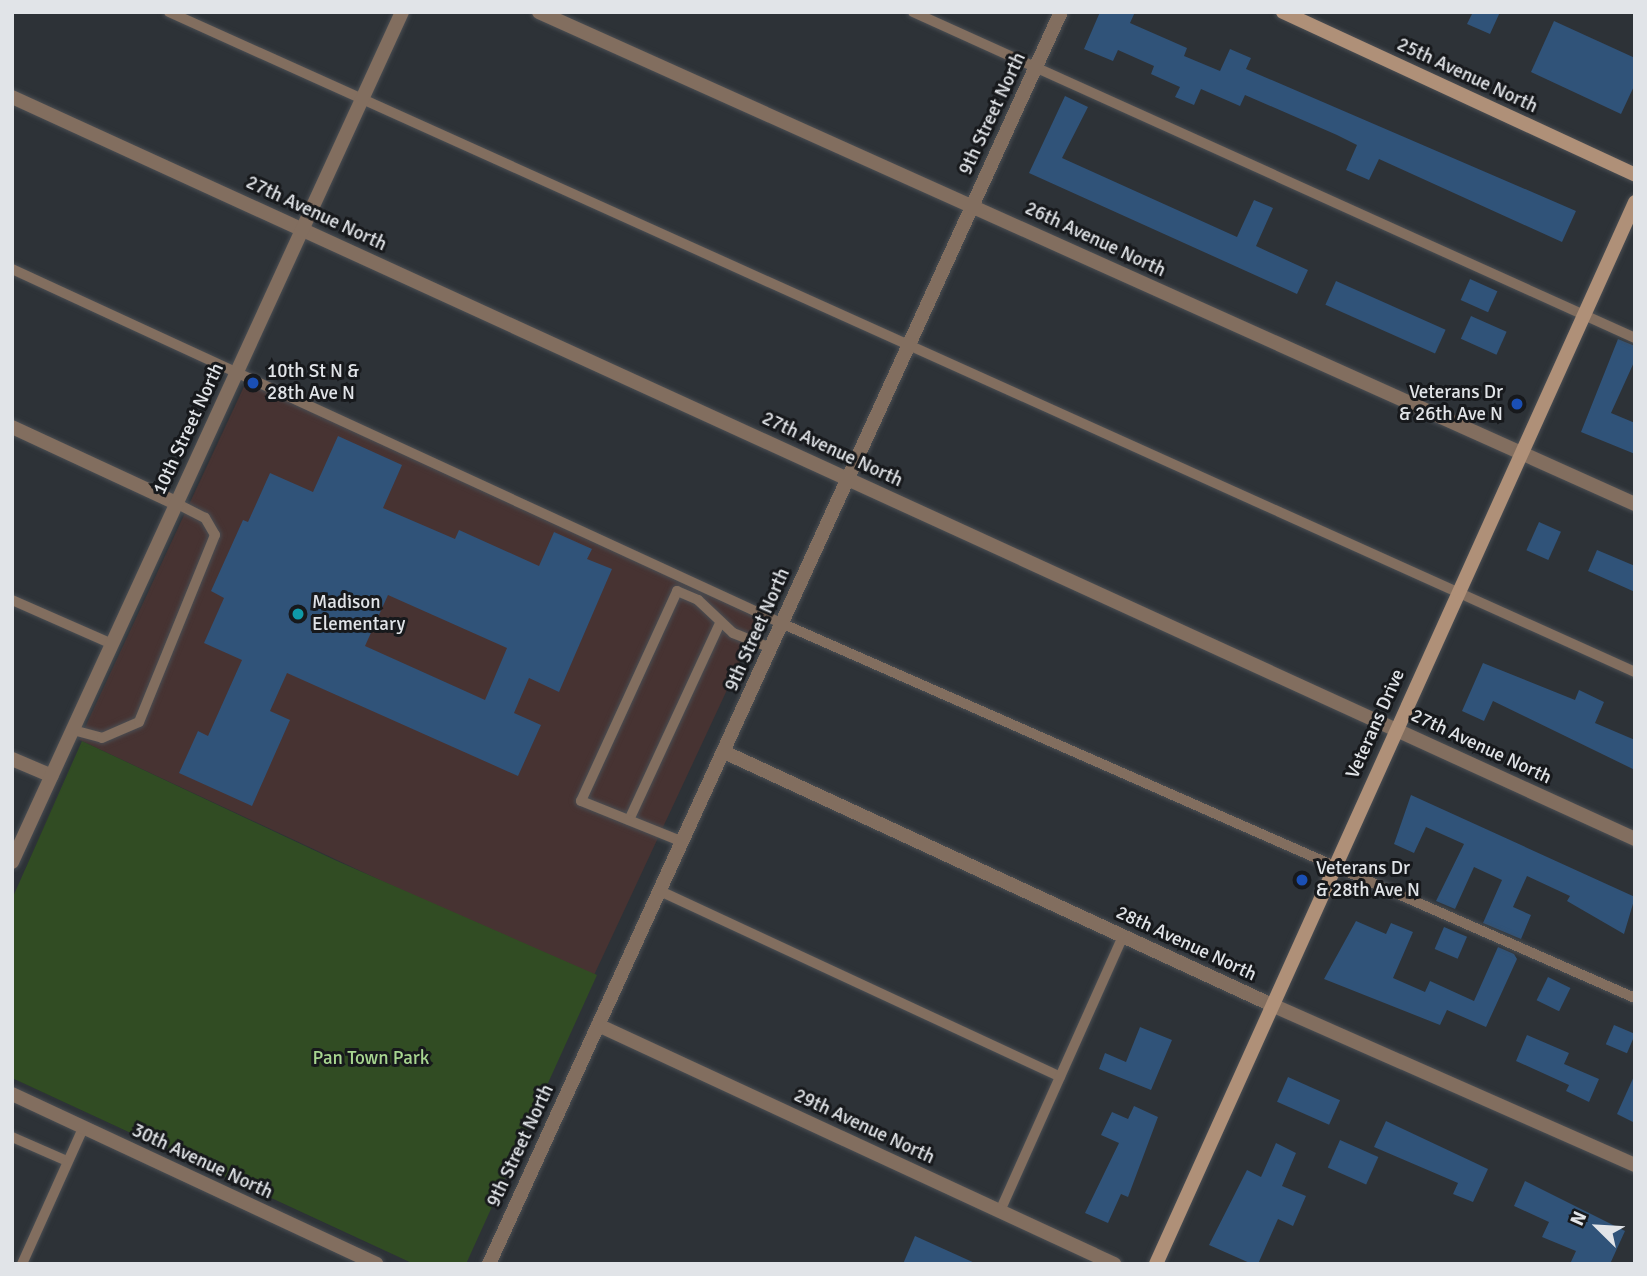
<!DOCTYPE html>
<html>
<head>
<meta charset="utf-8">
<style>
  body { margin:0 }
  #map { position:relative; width:1647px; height:1276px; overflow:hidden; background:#2d3237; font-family:Signika,sans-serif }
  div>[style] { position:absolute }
  .education>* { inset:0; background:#473332; transform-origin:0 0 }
  .green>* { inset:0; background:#314c23 }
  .building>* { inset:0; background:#305379; transform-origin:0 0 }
  .roads { filter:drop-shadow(0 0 2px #4a4e53) drop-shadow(0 0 2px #4a4e53) }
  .lane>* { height:10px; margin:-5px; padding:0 5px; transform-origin:5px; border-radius:5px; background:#826e5f }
  .street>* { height:14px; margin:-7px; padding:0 7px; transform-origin:7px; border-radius:7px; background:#826e5f }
  .secondary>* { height:14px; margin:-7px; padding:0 7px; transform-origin:7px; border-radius:7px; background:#af9078 }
  .dots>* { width:19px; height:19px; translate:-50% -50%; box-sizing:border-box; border:4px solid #17191c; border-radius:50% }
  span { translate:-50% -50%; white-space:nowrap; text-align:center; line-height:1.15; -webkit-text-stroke:6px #17191c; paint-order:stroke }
  .street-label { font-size:19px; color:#e1e4e8 }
  .poi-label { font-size:19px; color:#e1e4e8 }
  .left { translate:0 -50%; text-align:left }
  .right { translate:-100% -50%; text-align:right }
  .park-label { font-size:19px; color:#a7d590 }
  .frame { position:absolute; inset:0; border:14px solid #e1e4e8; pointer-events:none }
  .north { position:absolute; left:1563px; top:1192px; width:70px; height:70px; -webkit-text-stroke:5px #17191c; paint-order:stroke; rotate:294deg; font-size:19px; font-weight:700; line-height:28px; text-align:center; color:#e1e4e8 }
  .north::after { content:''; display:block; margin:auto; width:24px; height:32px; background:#e1e4e8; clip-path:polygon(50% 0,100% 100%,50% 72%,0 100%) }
</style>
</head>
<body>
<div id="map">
  <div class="education">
    <i style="left:247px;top:380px;width:566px;height:397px;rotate:25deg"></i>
  </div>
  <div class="green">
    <i style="clip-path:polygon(82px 741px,337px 861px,597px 975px,466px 1264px,414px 1264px,12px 1078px,12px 899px)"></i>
  </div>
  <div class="building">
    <i style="clip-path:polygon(1100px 12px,1135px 12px,1130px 23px,1187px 48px,1184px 56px,1220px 71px,1230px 49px,1251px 58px,1246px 69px,1576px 211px,1562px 242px,1379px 159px,1369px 180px,1346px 170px,1357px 145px,1337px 135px,1245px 95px,1240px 106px,1201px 89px,1194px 105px,1175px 97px,1180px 87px,1151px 74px,1154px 66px,1118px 50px,1113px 61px,1084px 49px)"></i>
    <i style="clip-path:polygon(1473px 12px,1500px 12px,1490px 34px,1467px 24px)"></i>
    <i style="clip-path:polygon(1554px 21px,1635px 58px,1635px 84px,1621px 114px,1531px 72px)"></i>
    <i style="clip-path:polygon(1065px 96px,1088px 107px,1062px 158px,1237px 237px,1254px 200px,1273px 208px,1256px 246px,1308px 270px,1297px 294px,1029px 173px)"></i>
    <i style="left:1470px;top:279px;width:30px;height:23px;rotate:24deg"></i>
    <i style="left:1336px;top:281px;width:120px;height:26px;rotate:24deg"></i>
    <i style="left:1471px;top:316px;width:39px;height:25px;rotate:24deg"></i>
    <i style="clip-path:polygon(1618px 339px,1635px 346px,1635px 360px,1611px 413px,1635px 423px,1635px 454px,1581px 432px)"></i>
    <i style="clip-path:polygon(evenodd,338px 436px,402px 465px,383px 508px,455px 539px,459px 530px,539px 566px,554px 532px,592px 549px,587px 559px,612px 569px,559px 692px,529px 678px,514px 713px,541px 725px,518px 776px,287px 673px,270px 711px,290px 720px,252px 806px,179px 773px,198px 731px,208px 736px,242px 660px,204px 643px,224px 598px,211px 591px,243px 520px,248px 522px,270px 473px,313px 492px,338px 436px,388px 595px,507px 648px,485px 700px,365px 646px,388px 595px)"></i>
    <i style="left:1539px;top:522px;width:24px;height:31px;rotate:24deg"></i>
    <i style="clip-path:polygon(1597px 550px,1635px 566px,1635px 592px,1588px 571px)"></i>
    <i style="clip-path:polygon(1483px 663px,1575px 700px,1579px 690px,1604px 702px,1595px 723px,1635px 740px,1635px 770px,1493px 701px,1484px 721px,1462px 711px)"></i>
    <i style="clip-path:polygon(1411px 795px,1635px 897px,1624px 934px,1567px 901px,1570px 896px,1527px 876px,1513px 907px,1531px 915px,1521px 939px,1483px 923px,1502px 880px,1474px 867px,1455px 909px,1436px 901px,1464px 844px,1426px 827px,1414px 853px,1394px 844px)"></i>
    <i style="clip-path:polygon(1356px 921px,1386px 934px,1391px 923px,1413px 932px,1393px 978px,1425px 992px,1430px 981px,1474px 1001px,1498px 947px,1514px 954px,1517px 959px,1486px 1027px,1447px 1010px,1440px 1025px,1324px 979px)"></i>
    <i style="left:1444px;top:927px;width:25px;height:24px;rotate:23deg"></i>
    <i style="left:1548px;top:977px;width:25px;height:26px;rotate:26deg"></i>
    <i style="left:1614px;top:1025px;width:23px;height:21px;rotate:23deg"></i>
    <i style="clip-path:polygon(1140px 1027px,1172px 1040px,1151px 1090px,1099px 1069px,1105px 1053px,1126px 1062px)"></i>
    <i style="clip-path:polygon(1527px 1035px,1569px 1053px,1564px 1064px,1599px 1079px,1589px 1102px,1566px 1091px,1569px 1085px,1516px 1061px)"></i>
    <i style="clip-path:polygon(1635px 1074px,1635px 1123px,1617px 1114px)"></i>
    <i style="left:1288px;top:1077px;width:57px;height:27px;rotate:24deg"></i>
    <i style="clip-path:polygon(1134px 1106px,1158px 1117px,1128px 1197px,1121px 1194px,1108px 1223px,1085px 1213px,1119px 1143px,1101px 1135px,1112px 1112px,1128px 1119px)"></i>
    <i style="clip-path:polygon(1386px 1121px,1488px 1169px,1473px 1202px,1453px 1194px,1458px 1183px,1374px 1147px)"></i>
    <i style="left:1340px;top:1140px;width:42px;height:30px;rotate:24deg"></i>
    <i style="clip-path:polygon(1276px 1143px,1296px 1153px,1282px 1186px,1306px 1196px,1293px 1226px,1278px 1219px,1258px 1264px,1252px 1264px,1209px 1245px,1247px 1170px,1261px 1177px)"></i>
    <i style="clip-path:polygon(1525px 1181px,1625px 1231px,1610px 1264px,1570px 1264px,1576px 1251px,1542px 1237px,1549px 1222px,1514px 1206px)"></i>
    <i style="clip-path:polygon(915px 1236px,977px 1264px,903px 1264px)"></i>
  </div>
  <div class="roads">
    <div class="lane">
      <i style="left:169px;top:12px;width:1608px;rotate:24.24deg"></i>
      <i style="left:913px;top:12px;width:792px;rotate:24.3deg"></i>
      <i style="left:12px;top:269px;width:847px;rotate:24.72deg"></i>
      <i style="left:781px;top:623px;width:933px;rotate:23.71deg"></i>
      <i style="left:12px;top:600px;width:109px;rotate:23.7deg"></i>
      <i style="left:73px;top:730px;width:30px;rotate:15deg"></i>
      <i style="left:102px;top:738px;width:40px;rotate:-23.4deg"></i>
      <i style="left:139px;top:722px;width:202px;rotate:-67.9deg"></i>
      <i style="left:215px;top:535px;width:20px;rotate:-120deg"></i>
      <i style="left:205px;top:518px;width:33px;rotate:-153deg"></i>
      <i style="left:629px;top:820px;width:217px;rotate:-65.2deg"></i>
      <i style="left:683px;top:842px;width:110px;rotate:-158.1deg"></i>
      <i style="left:581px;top:801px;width:231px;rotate:-65.4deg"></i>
      <i style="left:677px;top:591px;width:23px;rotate:23deg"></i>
      <i style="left:698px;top:600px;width:48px;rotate:43.3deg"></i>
      <i style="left:733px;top:633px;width:41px;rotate:21.5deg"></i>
      <i style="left:660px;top:891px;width:441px;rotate:24.9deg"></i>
      <i style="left:12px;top:1137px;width:60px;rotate:23.6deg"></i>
      <i style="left:1000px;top:1211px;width:301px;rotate:-65.9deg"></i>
      <i style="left:22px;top:1264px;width:149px;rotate:-65.8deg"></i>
    </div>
    <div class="street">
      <i style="left:539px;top:12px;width:1201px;rotate:24.18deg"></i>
      <i style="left:12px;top:97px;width:1785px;rotate:24.57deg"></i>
      <i style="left:12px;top:427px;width:181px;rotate:24.9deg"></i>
      <i style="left:724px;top:752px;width:604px;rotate:24.78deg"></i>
      <i style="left:1272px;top:1005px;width:397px;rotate:23.8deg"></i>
      <i style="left:12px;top:759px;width:43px;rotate:23deg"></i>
      <i style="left:12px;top:862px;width:935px;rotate:-65.35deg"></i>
      <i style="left:598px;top:1025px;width:569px;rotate:24.85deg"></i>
      <i style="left:12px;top:1094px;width:402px;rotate:25deg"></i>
      <i style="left:489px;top:1264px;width:1376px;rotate:-65.45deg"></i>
    </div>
    <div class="secondary">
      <i style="left:1283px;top:12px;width:388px;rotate:24.8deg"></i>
      <i style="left:1156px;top:1264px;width:1165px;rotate:-65.72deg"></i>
    </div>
  </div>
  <div class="dots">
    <i style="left:253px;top:383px;background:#1a4fb4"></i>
    <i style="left:1517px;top:404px;background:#1a4fb4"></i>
    <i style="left:298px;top:614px;background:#0f9aa8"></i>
    <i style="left:1302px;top:880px;background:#1a4fb4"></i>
  </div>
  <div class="street-label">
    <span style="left:1467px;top:76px;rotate:25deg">25th Avenue North</span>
    <span style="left:993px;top:114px;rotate:-65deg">9th Street North</span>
    <span style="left:316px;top:214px;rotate:25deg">27th Avenue North</span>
    <span style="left:1095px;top:240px;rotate:25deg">26th Avenue North</span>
    <span style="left:189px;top:429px;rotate:-65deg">10th Street North</span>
    <span style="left:832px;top:450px;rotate:25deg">27th Avenue North</span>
    <span style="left:758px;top:630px;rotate:-66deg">9th Street North</span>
    <span style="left:1376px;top:724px;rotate:-66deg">Veterans Drive</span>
    <span style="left:1481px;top:747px;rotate:25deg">27th Avenue North</span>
    <span style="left:1186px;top:944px;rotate:25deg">28th Avenue North</span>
    <span style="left:864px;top:1127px;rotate:25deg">29th Avenue North</span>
    <span style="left:521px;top:1146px;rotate:-65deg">9th Street North</span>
    <span style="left:202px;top:1162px;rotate:25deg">30th Avenue North</span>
  </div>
  <div class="poi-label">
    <span class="left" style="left:267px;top:383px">10th St N &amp;<br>28th Ave N</span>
    <span class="right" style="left:1503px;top:404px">Veterans Dr<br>&amp; 26th Ave N</span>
    <span class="left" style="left:312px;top:614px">Madison<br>Elementary</span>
    <span class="left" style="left:1316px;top:880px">Veterans Dr<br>&amp; 28th Ave N</span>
  </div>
  <div class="park-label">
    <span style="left:371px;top:1059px">Pan Town Park</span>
  </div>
  <div class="frame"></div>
  <div class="north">N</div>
</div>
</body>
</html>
